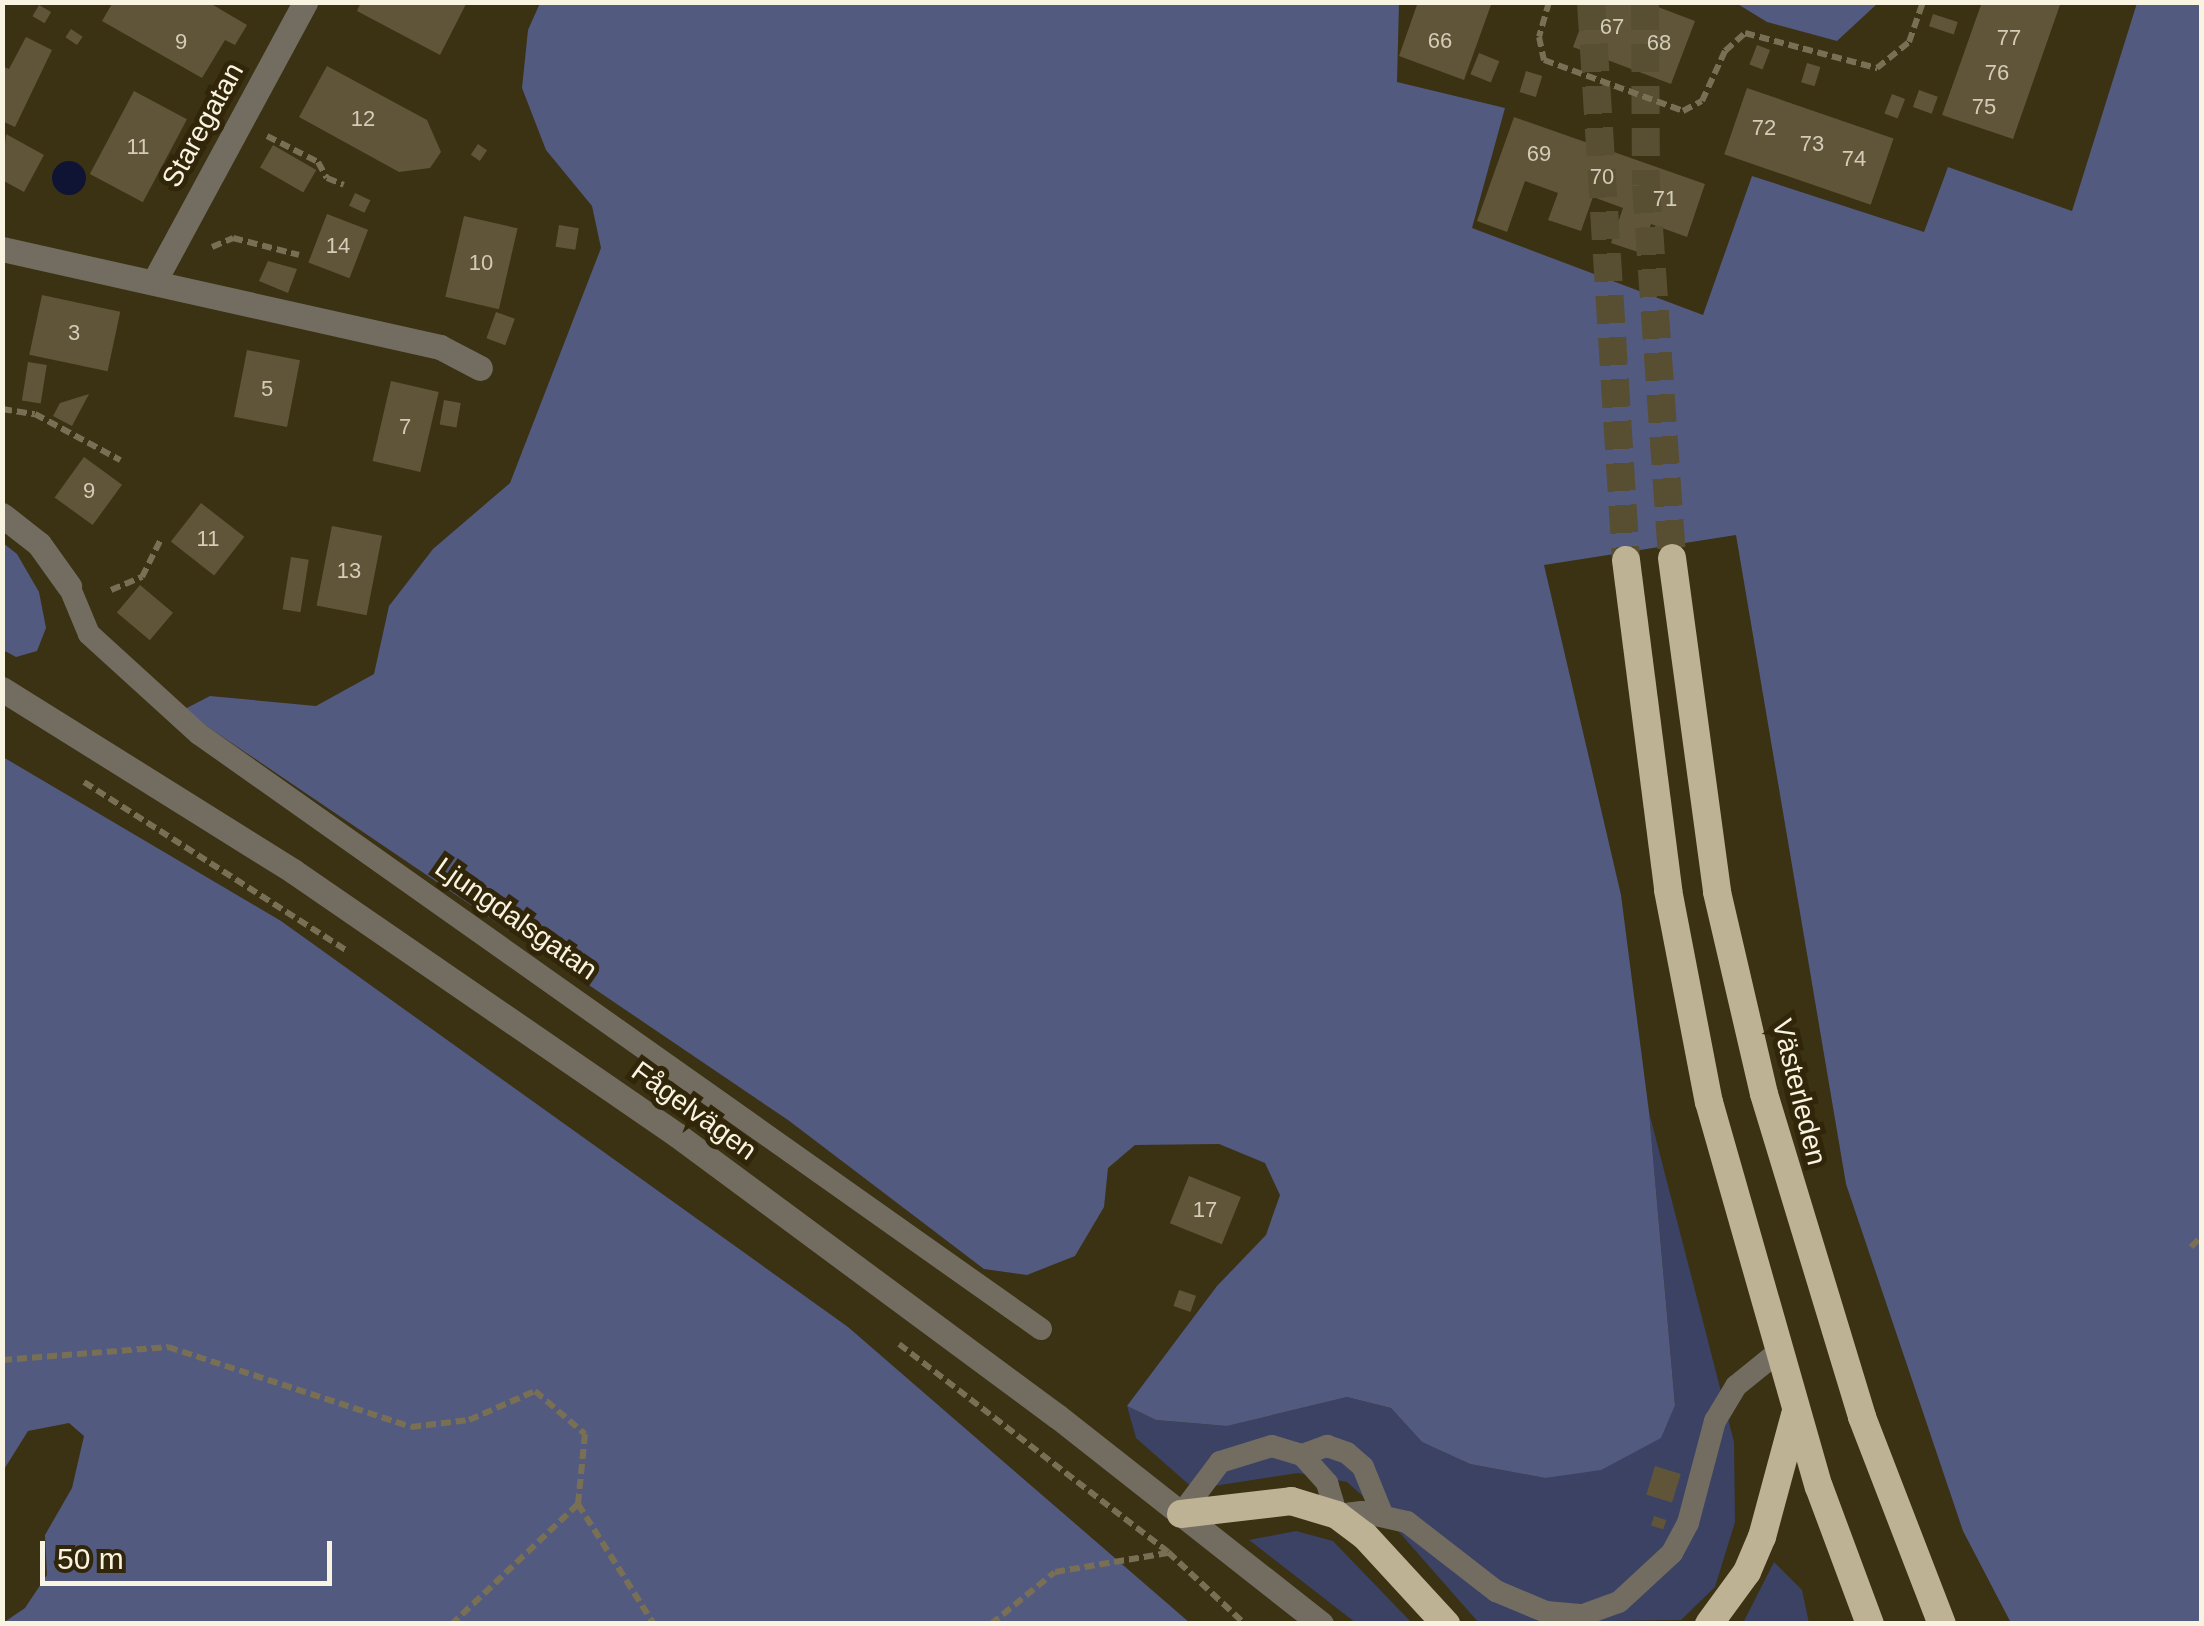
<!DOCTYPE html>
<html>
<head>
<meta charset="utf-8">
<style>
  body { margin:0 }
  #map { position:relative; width:2204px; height:1626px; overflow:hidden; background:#3b3113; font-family:Helvetica,sans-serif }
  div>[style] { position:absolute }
  .green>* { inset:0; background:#3b4264 }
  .forest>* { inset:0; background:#525a80 }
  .water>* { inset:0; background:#101434 }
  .round { border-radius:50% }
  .building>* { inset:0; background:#605538; transform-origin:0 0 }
  .trunk-tunnel>* { height:28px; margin-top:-14px; transform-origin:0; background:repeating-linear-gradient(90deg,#584e32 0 28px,transparent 0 42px) }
  .path>* { height:6px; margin-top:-3px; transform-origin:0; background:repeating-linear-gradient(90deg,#786f55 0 10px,transparent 0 15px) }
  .service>* { height:22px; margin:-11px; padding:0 11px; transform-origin:11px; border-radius:11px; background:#726d60 }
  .minor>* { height:25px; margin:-12.5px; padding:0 12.5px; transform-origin:12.5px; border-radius:12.5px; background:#726d60 }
  .tertiary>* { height:25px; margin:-12.5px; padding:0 12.5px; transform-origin:12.5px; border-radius:12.5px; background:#726d60 }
  .trunk>* { height:28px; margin:-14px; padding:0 14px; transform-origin:14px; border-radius:14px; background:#beb294 }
  span { translate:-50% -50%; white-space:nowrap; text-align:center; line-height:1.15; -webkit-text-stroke:10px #312609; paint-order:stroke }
  .number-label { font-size:22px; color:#d3ccb8 }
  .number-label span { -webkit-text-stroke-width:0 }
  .street-label { font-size:28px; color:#f9f3e2 }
  .frame { position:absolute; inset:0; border:5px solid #f9f3e2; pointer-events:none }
  .scale { position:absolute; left:40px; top:1541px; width:292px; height:45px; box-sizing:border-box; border:5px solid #f9f3e2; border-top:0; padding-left:12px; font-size:30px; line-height:35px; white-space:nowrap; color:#f9f3e2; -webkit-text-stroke:8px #312609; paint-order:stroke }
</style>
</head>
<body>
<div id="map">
  <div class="green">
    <i style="clip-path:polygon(1649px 1112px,1734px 1442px,1735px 1522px,1715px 1587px,1681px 1620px,1479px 1623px,1385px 1516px,1347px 1482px,1298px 1473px,1194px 1489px,1136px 1438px,1127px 1406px,1156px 1420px,1227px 1426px,1347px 1397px,1391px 1408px,1422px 1442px,1470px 1464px,1545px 1478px,1675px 1404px)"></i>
    <i style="clip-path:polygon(1296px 1531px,1333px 1541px,1412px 1623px,1356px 1623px,1249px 1540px)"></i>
    <i style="clip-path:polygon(1774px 1562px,1802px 1590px,1809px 1623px,1743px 1623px)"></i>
  </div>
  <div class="forest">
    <i style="clip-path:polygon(540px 3px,1399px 3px,1397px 82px,1505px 108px,1472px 228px,1703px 315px,1752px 176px,1924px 232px,1948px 167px,2072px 211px,2137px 3px,2201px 3px,2201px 1623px,2011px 1623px,1963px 1531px,1846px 1184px,1736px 535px,1544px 565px,1621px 895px,1649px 1112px,1675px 1405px,1661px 1438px,1601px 1470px,1545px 1478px,1470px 1464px,1422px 1442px,1391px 1408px,1347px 1397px,1227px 1426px,1156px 1420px,1127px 1406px,1217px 1286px,1266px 1235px,1280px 1195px,1265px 1163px,1219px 1144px,1135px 1145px,1108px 1168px,1104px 1207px,1075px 1256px,1027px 1275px,984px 1269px,788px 1120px,183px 710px,210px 696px,316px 706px,374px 674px,389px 606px,433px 549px,510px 483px,601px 248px,592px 206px,546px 150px,522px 88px,528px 30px)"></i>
    <i style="clip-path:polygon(1736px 3px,1878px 3px,1837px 41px,1767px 22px)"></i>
    <i style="clip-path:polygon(3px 543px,17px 554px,39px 592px,46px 628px,37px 651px,16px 657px,3px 650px)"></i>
    <i style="clip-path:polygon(3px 757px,281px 921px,848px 1327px,1190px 1623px,3px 1623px,25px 1608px,47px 1575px,45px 1535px,72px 1488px,84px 1436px,69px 1423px,28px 1431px,3px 1471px)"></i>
  </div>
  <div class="water">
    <i class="round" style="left:52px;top:161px;width:34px;height:34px"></i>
  </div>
  <div class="building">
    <i style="clip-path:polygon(113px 2px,208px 2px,247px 25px,235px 45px,225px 40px,202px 78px,102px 21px)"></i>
    <i style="clip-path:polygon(361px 2px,467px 2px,440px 55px,357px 11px)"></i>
    <i style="clip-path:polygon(1418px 2px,1492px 2px,1464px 80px,1399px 56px)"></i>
    <i style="clip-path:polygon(1590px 2px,1645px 2px,1695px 21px,1671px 84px,1573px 47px)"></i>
    <i style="clip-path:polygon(1982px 2px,2061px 2px,2013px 139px,1942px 115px)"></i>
    <i style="left:39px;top:5px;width:14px;height:13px;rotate:30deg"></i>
    <i style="left:1933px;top:14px;width:26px;height:13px;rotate:18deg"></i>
    <i style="left:71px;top:29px;width:14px;height:10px;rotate:34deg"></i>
    <i style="clip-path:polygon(26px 37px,52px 50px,15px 127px,2px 121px,2px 66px,9px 69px)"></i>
    <i style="left:1757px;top:45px;width:14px;height:21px;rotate:21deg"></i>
    <i style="left:1479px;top:53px;width:22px;height:23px;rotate:22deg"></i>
    <i style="left:1807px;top:63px;width:14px;height:20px;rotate:17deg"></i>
    <i style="clip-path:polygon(327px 66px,427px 120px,441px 152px,430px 168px,399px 172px,299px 117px)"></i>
    <i style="left:1526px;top:71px;width:17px;height:22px;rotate:17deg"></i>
    <i style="left:1747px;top:88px;width:155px;height:70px;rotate:19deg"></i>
    <i style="left:1919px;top:90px;width:20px;height:18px;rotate:20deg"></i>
    <i style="left:134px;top:91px;width:60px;height:94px;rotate:28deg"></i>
    <i style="left:1892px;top:94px;width:14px;height:21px;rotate:21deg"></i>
    <i style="clip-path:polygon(1514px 117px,1705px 184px,1687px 237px,1651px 224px,1641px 253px,1611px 243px,1623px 208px,1593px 197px,1581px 231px,1548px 220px,1558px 193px,1525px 181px,1507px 232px,1477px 221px)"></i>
    <i style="clip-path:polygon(6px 134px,44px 155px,24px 192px,2px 180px)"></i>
    <i style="left:478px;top:144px;width:11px;height:13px;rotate:34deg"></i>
    <i style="left:273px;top:145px;width:50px;height:26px;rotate:30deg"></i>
    <i style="left:355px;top:193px;width:17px;height:14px;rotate:25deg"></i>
    <i style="left:327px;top:214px;width:44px;height:52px;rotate:21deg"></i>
    <i style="left:464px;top:216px;width:55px;height:83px;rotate:13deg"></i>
    <i style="left:559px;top:225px;width:20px;height:22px;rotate:9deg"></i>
    <i style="clip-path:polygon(268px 261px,297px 269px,288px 293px,259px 281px)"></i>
    <i style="left:42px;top:295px;width:80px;height:61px;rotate:12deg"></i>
    <i style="left:496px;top:312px;width:20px;height:28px;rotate:20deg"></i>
    <i style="left:247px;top:350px;width:54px;height:68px;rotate:11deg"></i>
    <i style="left:28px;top:362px;width:19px;height:39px;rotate:9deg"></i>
    <i style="left:391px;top:381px;width:49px;height:82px;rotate:13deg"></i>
    <i style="clip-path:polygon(89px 394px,72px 426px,53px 416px,60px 403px)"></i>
    <i style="left:444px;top:400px;width:17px;height:25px;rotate:10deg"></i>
    <i style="left:84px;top:457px;width:47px;height:50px;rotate:36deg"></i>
    <i style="left:201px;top:503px;width:55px;height:49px;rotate:38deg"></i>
    <i style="left:332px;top:526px;width:51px;height:81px;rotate:11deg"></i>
    <i style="left:291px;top:557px;width:18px;height:53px;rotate:9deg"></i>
    <i style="left:140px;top:585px;width:43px;height:36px;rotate:40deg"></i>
    <i style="left:1189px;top:1176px;width:56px;height:51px;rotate:22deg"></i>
    <i style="left:1179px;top:1290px;width:18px;height:17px;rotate:19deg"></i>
    <i style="left:1655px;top:1466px;width:27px;height:30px;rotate:17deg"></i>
    <i style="left:1654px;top:1516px;width:13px;height:10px;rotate:18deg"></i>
  </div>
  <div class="trunk-tunnel">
    <i style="left:1591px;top:2px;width:559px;rotate:86.41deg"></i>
    <i style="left:1645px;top:2px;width:183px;rotate:89.7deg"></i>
    <i style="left:1646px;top:185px;width:374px;rotate:86deg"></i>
  </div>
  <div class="path">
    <i style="left:1549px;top:2px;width:36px;rotate:106deg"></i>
    <i style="left:1539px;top:37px;width:24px;rotate:78deg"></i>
    <i style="left:1544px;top:60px;width:148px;rotate:20.1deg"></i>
    <i style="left:1683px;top:111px;width:21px;rotate:-28deg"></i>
    <i style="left:1702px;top:101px;width:55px;rotate:-65.3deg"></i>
    <i style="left:1725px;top:51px;width:27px;rotate:-42deg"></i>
    <i style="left:1745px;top:33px;width:137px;rotate:14.9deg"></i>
    <i style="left:1877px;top:68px;width:41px;rotate:-39.1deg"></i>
    <i style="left:1909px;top:42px;width:42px;rotate:-70.7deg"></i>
    <i style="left:267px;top:136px;width:57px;rotate:27deg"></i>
    <i style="left:318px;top:162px;width:18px;rotate:61deg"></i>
    <i style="left:327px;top:178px;width:18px;rotate:22deg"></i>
    <i style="left:212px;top:247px;width:23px;rotate:-23deg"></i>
    <i style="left:233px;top:238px;width:68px;rotate:14.4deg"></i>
    <i style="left:2px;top:409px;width:33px;rotate:9deg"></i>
    <i style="left:35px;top:414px;width:97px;rotate:28.4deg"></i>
    <i style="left:111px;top:590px;width:34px;rotate:-23deg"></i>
    <i style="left:142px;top:577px;width:42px;rotate:-63.4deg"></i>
    <i style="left:84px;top:782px;width:313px;rotate:32.7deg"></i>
    <i style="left:2191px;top:1247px;width:16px;rotate:-45deg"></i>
    <i style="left:899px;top:1344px;width:340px;rotate:37.7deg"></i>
    <i style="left:1168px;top:1552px;width:105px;rotate:43.1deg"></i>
    <i style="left:2px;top:1360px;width:167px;rotate:-4.5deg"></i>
    <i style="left:168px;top:1347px;width:256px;rotate:18.2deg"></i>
    <i style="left:411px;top:1427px;width:58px;rotate:-6.9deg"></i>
    <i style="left:469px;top:1420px;width:72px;rotate:-23.7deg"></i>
    <i style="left:535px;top:1391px;width:66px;rotate:40.7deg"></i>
    <i style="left:585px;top:1434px;width:70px;rotate:95.7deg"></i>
    <i style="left:578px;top:1504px;width:174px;rotate:136.4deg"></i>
    <i style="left:578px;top:1504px;width:142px;rotate:57.7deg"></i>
    <i style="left:991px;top:1624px;width:82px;rotate:-39.1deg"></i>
    <i style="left:1055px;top:1572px;width:114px;rotate:-9.6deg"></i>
  </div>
  <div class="service">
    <i style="left:69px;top:586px;width:52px;rotate:67.4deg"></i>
    <i style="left:89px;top:634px;width:149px;rotate:42.3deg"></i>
    <i style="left:199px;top:734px;width:1031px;rotate:35.25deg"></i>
    <i style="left:1302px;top:1455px;width:27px;rotate:-20deg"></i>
    <i style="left:1327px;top:1446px;width:21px;rotate:19deg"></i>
    <i style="left:1347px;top:1453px;width:21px;rotate:41deg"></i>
    <i style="left:1363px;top:1467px;width:53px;rotate:67.8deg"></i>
    <i style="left:1181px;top:1514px;width:65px;rotate:-53.1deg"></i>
    <i style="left:1220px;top:1462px;width:54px;rotate:-17.1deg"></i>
    <i style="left:1272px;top:1446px;width:31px;rotate:17deg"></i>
    <i style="left:1302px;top:1455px;width:38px;rotate:48deg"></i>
    <i style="left:1327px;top:1483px;width:34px;rotate:73deg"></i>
    <i style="left:1337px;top:1515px;width:25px;rotate:-7deg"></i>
    <i style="left:1362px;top:1512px;width:46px;rotate:12.5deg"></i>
    <i style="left:1407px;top:1522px;width:113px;rotate:37.8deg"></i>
    <i style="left:1496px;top:1591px;width:54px;rotate:22.8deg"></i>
    <i style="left:1546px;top:1612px;width:37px;rotate:5deg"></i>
    <i style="left:1583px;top:1615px;width:38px;rotate:-20deg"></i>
    <i style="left:1619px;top:1602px;width:72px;rotate:-42.8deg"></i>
    <i style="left:1672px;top:1553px;width:34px;rotate:-62deg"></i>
    <i style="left:1688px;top:1523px;width:106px;rotate:-75.2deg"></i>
    <i style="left:1715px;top:1421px;width:41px;rotate:-59deg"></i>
    <i style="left:1736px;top:1386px;width:54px;rotate:-39deg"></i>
  </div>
  <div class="minor">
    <i style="left:2px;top:249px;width:449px;rotate:12.6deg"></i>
    <i style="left:440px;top:347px;width:45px;rotate:27.7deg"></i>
    <i style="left:156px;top:278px;width:314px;rotate:-61.6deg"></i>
    <i style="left:2px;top:515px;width:47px;rotate:38.1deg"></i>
    <i style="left:39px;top:544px;width:52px;rotate:54.5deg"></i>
  </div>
  <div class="tertiary">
    <i style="left:2px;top:689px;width:343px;rotate:32deg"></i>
    <i style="left:293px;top:871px;width:466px;rotate:34.5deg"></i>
    <i style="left:677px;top:1135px;width:473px;rotate:36.5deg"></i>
    <i style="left:1057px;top:1416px;width:336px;rotate:38.2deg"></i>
  </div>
  <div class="trunk">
    <i style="left:1672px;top:558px;width:337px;rotate:82.3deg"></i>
    <i style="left:1717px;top:892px;width:207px;rotate:76.9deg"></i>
    <i style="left:1764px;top:1094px;width:338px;rotate:73.1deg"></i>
    <i style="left:1862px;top:1417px;width:222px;rotate:68.9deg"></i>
    <i style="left:1626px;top:560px;width:333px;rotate:82.7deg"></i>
    <i style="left:1668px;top:890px;width:216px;rotate:79.1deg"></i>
    <i style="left:1709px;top:1102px;width:400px;rotate:74.1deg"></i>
    <i style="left:1819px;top:1487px;width:146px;rotate:69.6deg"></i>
    <i style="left:1181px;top:1514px;width:111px;rotate:-6.7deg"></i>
    <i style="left:1291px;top:1501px;width:48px;rotate:16.9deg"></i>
    <i style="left:1337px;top:1515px;width:35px;rotate:37deg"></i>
    <i style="left:1365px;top:1536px;width:120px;rotate:47.4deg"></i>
    <i style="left:1709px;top:1624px;width:64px;rotate:-53.8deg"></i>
    <i style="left:1747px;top:1572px;width:38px;rotate:-67deg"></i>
    <i style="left:1762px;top:1537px;width:131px;rotate:-74.9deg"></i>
  </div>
  <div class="number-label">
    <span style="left:1612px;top:27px">67</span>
    <span style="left:2009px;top:38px">77</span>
    <span style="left:1440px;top:41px">66</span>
    <span style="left:181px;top:42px">9</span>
    <span style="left:1659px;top:43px">68</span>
    <span style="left:1997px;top:73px">76</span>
    <span style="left:1984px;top:107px">75</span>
    <span style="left:363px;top:119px">12</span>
    <span style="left:1764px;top:128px">72</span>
    <span style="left:1812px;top:144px">73</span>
    <span style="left:138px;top:147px">11</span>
    <span style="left:1539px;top:154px">69</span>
    <span style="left:1854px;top:159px">74</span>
    <span style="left:1602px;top:177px">70</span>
    <span style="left:1665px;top:199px">71</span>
    <span style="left:338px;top:246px">14</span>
    <span style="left:481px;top:263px">10</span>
    <span style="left:74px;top:333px">3</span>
    <span style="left:267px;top:389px">5</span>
    <span style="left:405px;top:427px">7</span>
    <span style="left:89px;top:491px">9</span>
    <span style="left:208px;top:539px">11</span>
    <span style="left:349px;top:571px">13</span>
    <span style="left:1205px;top:1210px">17</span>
  </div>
  <div class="street-label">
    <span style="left:203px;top:125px;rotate:-61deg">Staregatan</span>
    <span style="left:516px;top:919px;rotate:35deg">Ljungdalsgatan</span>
    <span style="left:1799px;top:1092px;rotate:76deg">Västerleden</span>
    <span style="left:694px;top:1111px;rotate:36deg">Fågelvägen</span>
  </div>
  <div class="frame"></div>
  <div class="scale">50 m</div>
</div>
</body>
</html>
